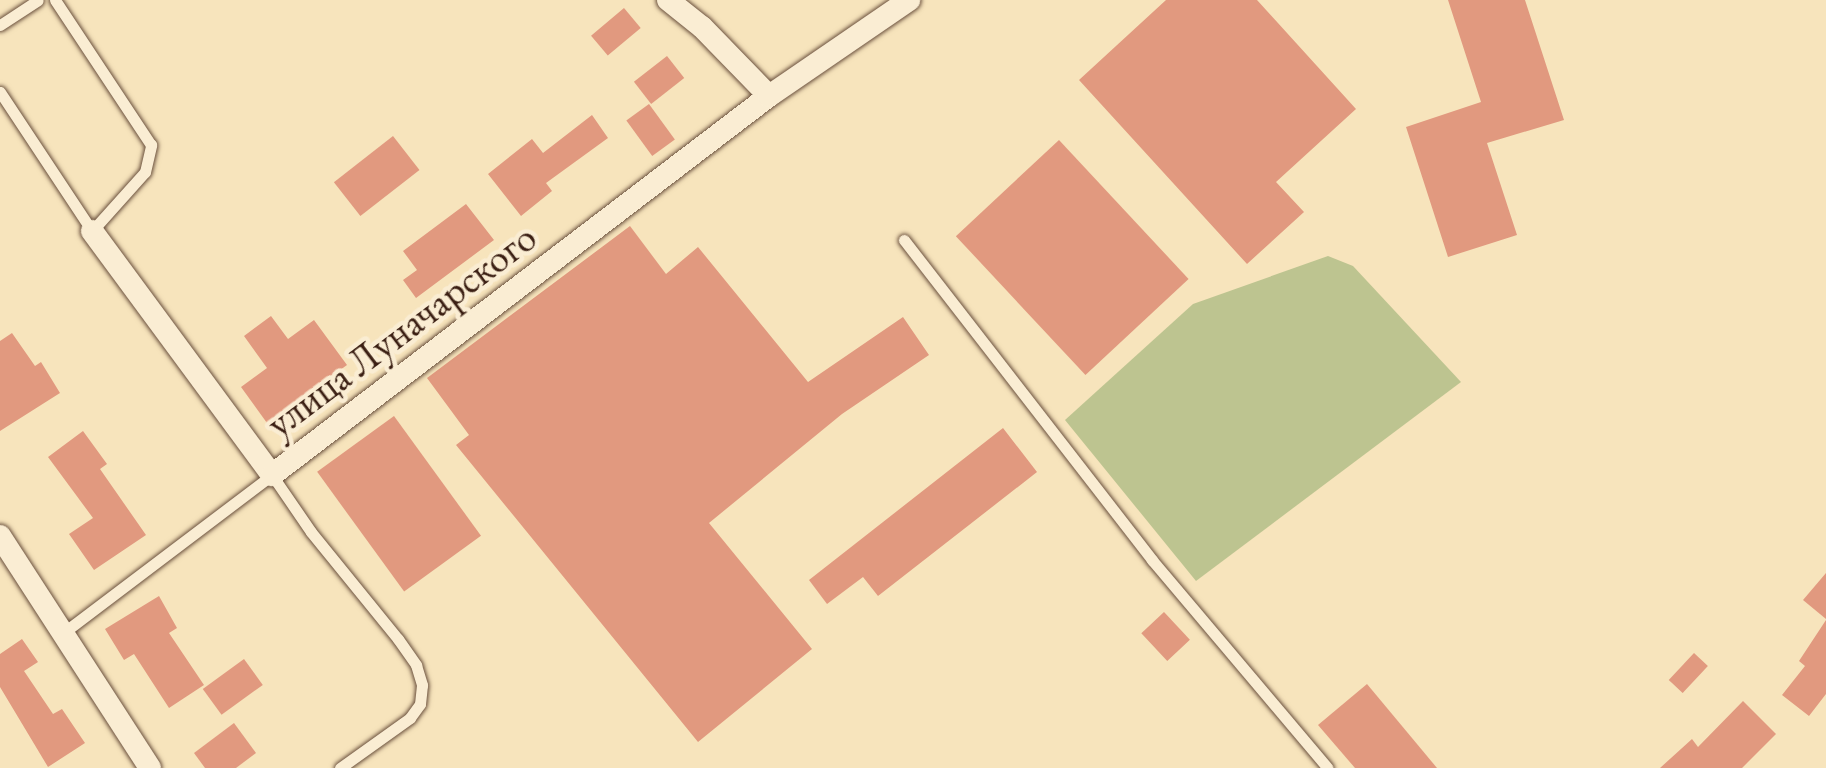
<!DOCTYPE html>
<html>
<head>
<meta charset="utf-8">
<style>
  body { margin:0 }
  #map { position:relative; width:1826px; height:768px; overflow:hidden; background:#f7e4bc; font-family:"EB Garamond",serif }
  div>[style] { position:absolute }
  .green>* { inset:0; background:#bdc490 }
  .building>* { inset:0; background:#e1997f; transform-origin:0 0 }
  .roads { filter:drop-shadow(0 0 2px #6a503d) drop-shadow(0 0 2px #6a503d) }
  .service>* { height:11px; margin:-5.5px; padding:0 5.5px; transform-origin:5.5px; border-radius:5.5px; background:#faedd3 }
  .minor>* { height:22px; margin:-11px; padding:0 11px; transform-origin:11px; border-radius:11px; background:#faedd3 }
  span { translate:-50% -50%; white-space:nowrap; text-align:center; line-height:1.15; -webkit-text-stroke:9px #faedd3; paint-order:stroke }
  .street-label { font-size:40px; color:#3b1f13 }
</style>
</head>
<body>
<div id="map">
  <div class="green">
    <i style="clip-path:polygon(1328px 256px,1353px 266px,1461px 382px,1196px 581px,1065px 420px,1193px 304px)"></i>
  </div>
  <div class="building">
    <i style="clip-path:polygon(1166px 0,1257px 0,1356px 109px,1276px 182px,1304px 212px,1247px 264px,1079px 80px)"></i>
    <i style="clip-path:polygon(1448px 0,1525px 0,1564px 120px,1487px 143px,1517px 235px,1448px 257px,1406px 127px,1481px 102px)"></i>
    <i style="left:624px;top:8px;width:26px;height:43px;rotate:50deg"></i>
    <i style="left:667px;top:56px;width:28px;height:42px;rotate:52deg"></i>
    <i style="left:649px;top:104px;width:44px;height:28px;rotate:54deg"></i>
    <i style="clip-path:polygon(592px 115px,608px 138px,546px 183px,552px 191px,521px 216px,488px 174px,532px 139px,543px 153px)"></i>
    <i style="left:393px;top:136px;width:43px;height:75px;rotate:52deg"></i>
    <i style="left:1059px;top:140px;width:190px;height:141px;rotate:47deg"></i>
    <i style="clip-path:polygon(466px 204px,494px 240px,416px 298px,403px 280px,417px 270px,403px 251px)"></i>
    <i style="clip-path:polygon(630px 226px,666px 274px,698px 247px,808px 382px,903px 317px,929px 355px,842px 414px,709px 523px,812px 649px,698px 742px,456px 445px,469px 435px,427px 378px)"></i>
    <i style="clip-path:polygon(271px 316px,288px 339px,314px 320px,347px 365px,267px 423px,241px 387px,267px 368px,244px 336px)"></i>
    <i style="clip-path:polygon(12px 333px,35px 366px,41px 362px,60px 393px,0 431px,0 341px)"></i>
    <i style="left:394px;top:416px;width:148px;height:95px;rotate:54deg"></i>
    <i style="clip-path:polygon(1003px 428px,1037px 472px,878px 596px,863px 577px,827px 604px,809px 580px)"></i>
    <i style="clip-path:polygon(83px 431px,107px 464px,100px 469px,146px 535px,94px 570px,69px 534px,93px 518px,48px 457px)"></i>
    <i style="clip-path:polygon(1826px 573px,1826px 619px,1803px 600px)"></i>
    <i style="clip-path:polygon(159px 596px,177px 628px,169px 633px,204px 685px,169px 708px,134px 654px,124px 660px,105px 629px)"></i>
    <i style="left:1164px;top:612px;width:38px;height:31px;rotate:47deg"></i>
    <i style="clip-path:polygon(1826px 620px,1826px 694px,1809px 716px,1782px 695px,1805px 666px,1799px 661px)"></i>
    <i style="clip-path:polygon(22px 639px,38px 662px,24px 671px,53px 714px,62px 709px,85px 743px,48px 767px,0 687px,0 654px)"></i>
    <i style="left:1694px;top:653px;width:19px;height:37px;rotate:43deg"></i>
    <i style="left:244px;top:659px;width:32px;height:51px;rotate:54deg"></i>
    <i style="clip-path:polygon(1367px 684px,1437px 768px,1355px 768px,1318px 725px)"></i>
    <i style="clip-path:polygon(1743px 701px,1776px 734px,1742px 768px,1660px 768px,1692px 739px,1698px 747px)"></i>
    <i style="clip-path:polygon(234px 723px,256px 753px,236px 768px,205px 768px,194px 753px)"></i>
  </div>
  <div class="roads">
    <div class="service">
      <i style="left:0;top:25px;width:45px;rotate:-33.3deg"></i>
      <i style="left:0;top:92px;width:167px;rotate:56.5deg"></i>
      <i style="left:92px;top:231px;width:79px;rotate:-48.1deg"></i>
      <i style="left:145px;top:172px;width:28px;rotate:-77deg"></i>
      <i style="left:151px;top:145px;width:174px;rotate:-123.5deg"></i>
      <i style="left:904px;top:240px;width:405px;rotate:52.2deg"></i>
      <i style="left:1152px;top:560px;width:272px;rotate:49.8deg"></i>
      <i style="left:63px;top:633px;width:262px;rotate:-37.1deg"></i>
      <i style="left:272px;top:475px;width:69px;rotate:55.6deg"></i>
      <i style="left:311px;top:532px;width:138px;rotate:50.9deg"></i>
      <i style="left:398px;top:639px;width:32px;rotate:55deg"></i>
      <i style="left:416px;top:665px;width:21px;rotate:73deg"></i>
      <i style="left:422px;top:685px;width:19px;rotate:96deg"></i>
      <i style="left:420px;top:704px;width:17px;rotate:126deg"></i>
      <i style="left:410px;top:718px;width:86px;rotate:144.5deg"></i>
    </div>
    <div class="minor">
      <i style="left:668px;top:0;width:43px;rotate:38.5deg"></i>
      <i style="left:702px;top:27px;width:96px;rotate:45.8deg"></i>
      <i style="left:92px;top:231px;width:303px;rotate:53.6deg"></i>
      <i style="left:272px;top:475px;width:625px;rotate:-37.33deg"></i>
      <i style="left:769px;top:96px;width:170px;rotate:-34.4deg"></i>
      <i style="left:0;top:536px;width:276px;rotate:57.1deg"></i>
    </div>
  </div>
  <div class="street-label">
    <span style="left:401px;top:330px;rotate:-37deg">улица Луначарского</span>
  </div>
</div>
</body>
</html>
